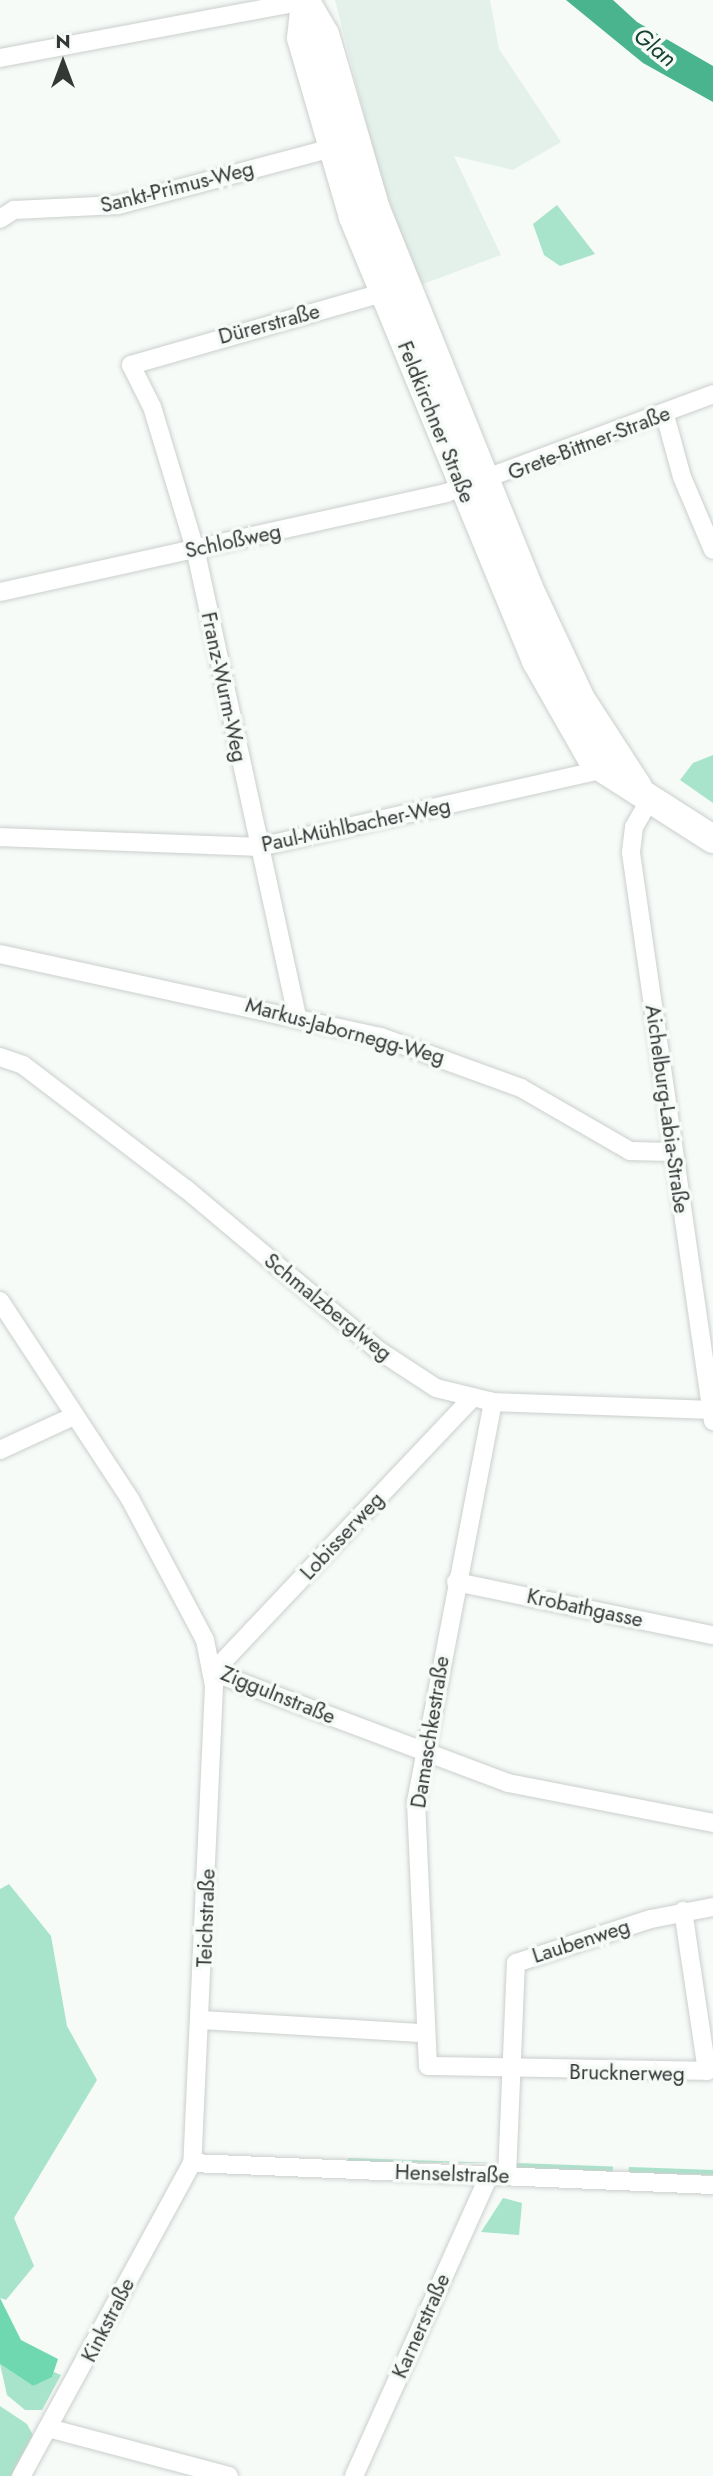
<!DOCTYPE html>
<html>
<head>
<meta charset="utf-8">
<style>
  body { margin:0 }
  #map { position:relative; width:713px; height:2476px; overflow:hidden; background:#f6fbf8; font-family:Jost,sans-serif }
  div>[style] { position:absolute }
  .built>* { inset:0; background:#e4f1eb }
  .green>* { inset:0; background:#a8e4cb; transform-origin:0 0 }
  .forest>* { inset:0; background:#70d8b1 }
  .water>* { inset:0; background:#4ab48f }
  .roads { filter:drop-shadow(0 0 2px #cbcfcd) drop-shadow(0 0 2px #cbcfcd) }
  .street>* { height:18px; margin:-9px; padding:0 9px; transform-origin:9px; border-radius:9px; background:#fff }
  .primary>* { height:28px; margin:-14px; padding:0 14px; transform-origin:14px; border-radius:14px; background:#fff }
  span { translate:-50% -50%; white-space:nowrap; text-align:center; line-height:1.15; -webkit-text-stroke:7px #f6fbf8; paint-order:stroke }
  .street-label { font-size:21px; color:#353736 }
  .water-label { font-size:23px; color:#154232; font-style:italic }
  .north { position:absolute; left:28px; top:28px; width:70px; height:70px; -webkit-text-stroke:5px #f6fbf8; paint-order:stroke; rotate:0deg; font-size:19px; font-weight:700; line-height:28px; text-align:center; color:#353736 }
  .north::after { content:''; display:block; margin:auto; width:24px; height:32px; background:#353736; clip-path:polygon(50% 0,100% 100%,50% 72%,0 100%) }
</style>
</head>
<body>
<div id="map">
  <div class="built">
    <i style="clip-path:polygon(335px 0,490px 0,499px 49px,561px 142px,513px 170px,454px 156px,501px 255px,418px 286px,378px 169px)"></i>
  </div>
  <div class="green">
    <i style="clip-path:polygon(557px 205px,595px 254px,560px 266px,544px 255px,533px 224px)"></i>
    <i style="clip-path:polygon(713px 755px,713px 803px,680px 780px,693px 763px)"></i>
    <i style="clip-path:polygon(9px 1884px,51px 1936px,67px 2026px,97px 2080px,14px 2218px,34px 2266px,6px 2300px,0 2298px,0 1889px)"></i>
    <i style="clip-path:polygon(348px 2158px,498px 2163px,348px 2162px)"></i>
    <i style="left:515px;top:2163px;width:98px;height:5px;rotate:2deg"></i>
    <i style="clip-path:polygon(629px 2167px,713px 2170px,713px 2175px,628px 2173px)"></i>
    <i style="clip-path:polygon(503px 2198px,522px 2203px,519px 2235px,481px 2232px)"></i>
    <i style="clip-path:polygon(0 2364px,33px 2386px,54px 2372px,61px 2375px,42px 2410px,25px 2410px,7px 2395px)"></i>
    <i style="clip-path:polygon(0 2406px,27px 2424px,34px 2437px,11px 2476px,0 2476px)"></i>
  </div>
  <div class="forest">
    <i style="clip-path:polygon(0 2298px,21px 2340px,58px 2359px,52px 2377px,33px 2386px,0 2364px)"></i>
  </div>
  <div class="water">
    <i style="clip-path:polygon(566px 0,613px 0,637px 22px,713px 66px,713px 102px,643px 63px)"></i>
  </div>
  <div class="roads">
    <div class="street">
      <i style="left:0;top:58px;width:310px;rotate:-10.6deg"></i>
      <i style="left:0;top:219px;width:17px;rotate:-33deg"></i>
      <i style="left:14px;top:210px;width:104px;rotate:-2.8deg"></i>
      <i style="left:118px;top:205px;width:233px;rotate:-14.9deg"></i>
      <i style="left:665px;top:415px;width:64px;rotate:74.7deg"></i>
      <i style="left:682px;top:477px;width:79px;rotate:67deg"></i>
      <i style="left:0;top:592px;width:457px;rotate:-12.5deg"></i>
      <i style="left:446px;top:493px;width:285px;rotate:-20.3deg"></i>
      <i style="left:649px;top:801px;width:30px;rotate:120deg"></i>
      <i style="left:634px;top:827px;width:26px;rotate:97deg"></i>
      <i style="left:631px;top:853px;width:574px;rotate:81.79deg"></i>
      <i style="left:0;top:837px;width:259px;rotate:2.2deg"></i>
      <i style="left:259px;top:847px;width:356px;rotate:-12.7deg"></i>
      <i style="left:0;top:954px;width:390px;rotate:12.3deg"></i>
      <i style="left:381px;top:1037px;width:149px;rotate:20deg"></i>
      <i style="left:521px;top:1088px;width:126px;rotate:30deg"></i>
      <i style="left:630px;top:1151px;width:42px;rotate:1.4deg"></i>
      <i style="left:297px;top:1016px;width:478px;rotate:-102.3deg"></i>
      <i style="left:195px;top:549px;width:148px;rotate:-106.8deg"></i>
      <i style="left:152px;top:407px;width:47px;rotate:-116.6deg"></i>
      <i style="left:131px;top:365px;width:273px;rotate:-16deg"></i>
      <i style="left:0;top:1057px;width:24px;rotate:19deg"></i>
      <i style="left:23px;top:1065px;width:205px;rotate:37.3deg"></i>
      <i style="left:186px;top:1189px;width:251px;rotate:40deg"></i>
      <i style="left:378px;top:1350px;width:69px;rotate:33.2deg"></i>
      <i style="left:436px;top:1388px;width:59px;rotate:13.8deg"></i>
      <i style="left:493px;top:1402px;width:218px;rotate:2.1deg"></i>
      <i style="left:0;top:1301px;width:237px;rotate:56.7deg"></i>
      <i style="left:130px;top:1499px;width:160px;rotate:62deg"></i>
      <i style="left:205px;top:1640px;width:47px;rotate:78.9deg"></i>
      <i style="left:214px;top:1686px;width:478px;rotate:92.6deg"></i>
      <i style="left:192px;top:2163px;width:357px;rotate:118.6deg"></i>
      <i style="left:493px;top:1402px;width:407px;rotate:100.9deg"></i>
      <i style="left:416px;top:1802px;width:264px;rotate:87.4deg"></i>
      <i style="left:428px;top:2066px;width:279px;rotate:1deg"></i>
      <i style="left:707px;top:2071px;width:162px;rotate:-98.5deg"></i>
      <i style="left:0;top:1450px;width:81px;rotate:-24.7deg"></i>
      <i style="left:456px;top:1582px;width:262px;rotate:11.7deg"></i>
      <i style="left:213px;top:1672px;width:315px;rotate:20.6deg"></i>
      <i style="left:508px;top:1783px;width:209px;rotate:11deg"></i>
      <i style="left:213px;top:1672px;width:374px;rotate:-46.6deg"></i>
      <i style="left:202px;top:2020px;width:222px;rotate:3.4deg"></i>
      <i style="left:192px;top:2163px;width:521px;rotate:2.42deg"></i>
      <i style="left:507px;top:2176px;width:213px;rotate:-87.6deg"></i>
      <i style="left:516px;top:1963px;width:142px;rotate:-18.1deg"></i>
      <i style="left:651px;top:1919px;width:63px;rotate:-11deg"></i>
      <i style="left:52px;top:2429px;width:183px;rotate:14.9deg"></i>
      <i style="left:354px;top:2476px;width:329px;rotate:-65.8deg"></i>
    </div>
    <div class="primary">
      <i style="left:305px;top:0;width:39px;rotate:60deg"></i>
      <i style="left:325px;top:34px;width:182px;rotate:73.8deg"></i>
      <i style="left:376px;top:209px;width:406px;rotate:68deg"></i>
      <i style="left:528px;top:586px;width:125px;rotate:64.9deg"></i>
      <i style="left:581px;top:699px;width:105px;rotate:57.1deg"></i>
      <i style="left:305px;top:1px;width:37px;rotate:96deg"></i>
      <i style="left:301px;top:38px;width:186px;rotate:73.8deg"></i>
      <i style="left:353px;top:217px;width:480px;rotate:67.6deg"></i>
      <i style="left:536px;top:661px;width:117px;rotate:60.4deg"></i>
      <i style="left:594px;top:763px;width:141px;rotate:32.6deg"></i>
    </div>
  </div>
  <div class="street-label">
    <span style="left:177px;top:187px;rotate:-14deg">Sankt-Primus-Weg</span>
    <span style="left:269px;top:324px;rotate:-15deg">Dürerstraße</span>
    <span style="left:436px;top:422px;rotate:68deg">Feldkirchner Straße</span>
    <span style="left:589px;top:443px;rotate:-21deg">Grete-Bittner-Straße</span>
    <span style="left:233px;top:541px;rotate:-12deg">Schloßweg</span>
    <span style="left:224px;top:687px;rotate:78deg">Franz-Wurm-Weg</span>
    <span style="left:356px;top:825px;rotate:-12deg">Paul-Mühlbacher-Weg</span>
    <span style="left:345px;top:1031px;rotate:15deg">Markus-Jabornegg-Weg</span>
    <span style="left:667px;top:1109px;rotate:82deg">Aichelburg-Labia-Straße</span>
    <span style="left:328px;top:1307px;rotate:39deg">Schmalzberglweg</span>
    <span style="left:342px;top:1536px;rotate:-47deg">Lobisserweg</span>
    <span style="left:585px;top:1608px;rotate:12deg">Krobathgasse</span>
    <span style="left:278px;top:1695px;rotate:22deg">Ziggulnstraße</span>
    <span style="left:430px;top:1732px;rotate:-81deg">Damaschkestraße</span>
    <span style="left:206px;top:1918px;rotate:-88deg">Teichstraße</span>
    <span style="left:581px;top:1941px;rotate:-18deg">Laubenweg</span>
    <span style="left:627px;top:2073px;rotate:1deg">Brucknerweg</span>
    <span style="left:452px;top:2174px;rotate:2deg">Henselstraße</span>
    <span style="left:108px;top:2320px;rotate:-63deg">Kinkstraße</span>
    <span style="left:421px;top:2326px;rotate:-66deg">Karnerstraße</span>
  </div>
  <div class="water-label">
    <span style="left:655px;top:47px;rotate:39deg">Glan</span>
  </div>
  <div class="north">N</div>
</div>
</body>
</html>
